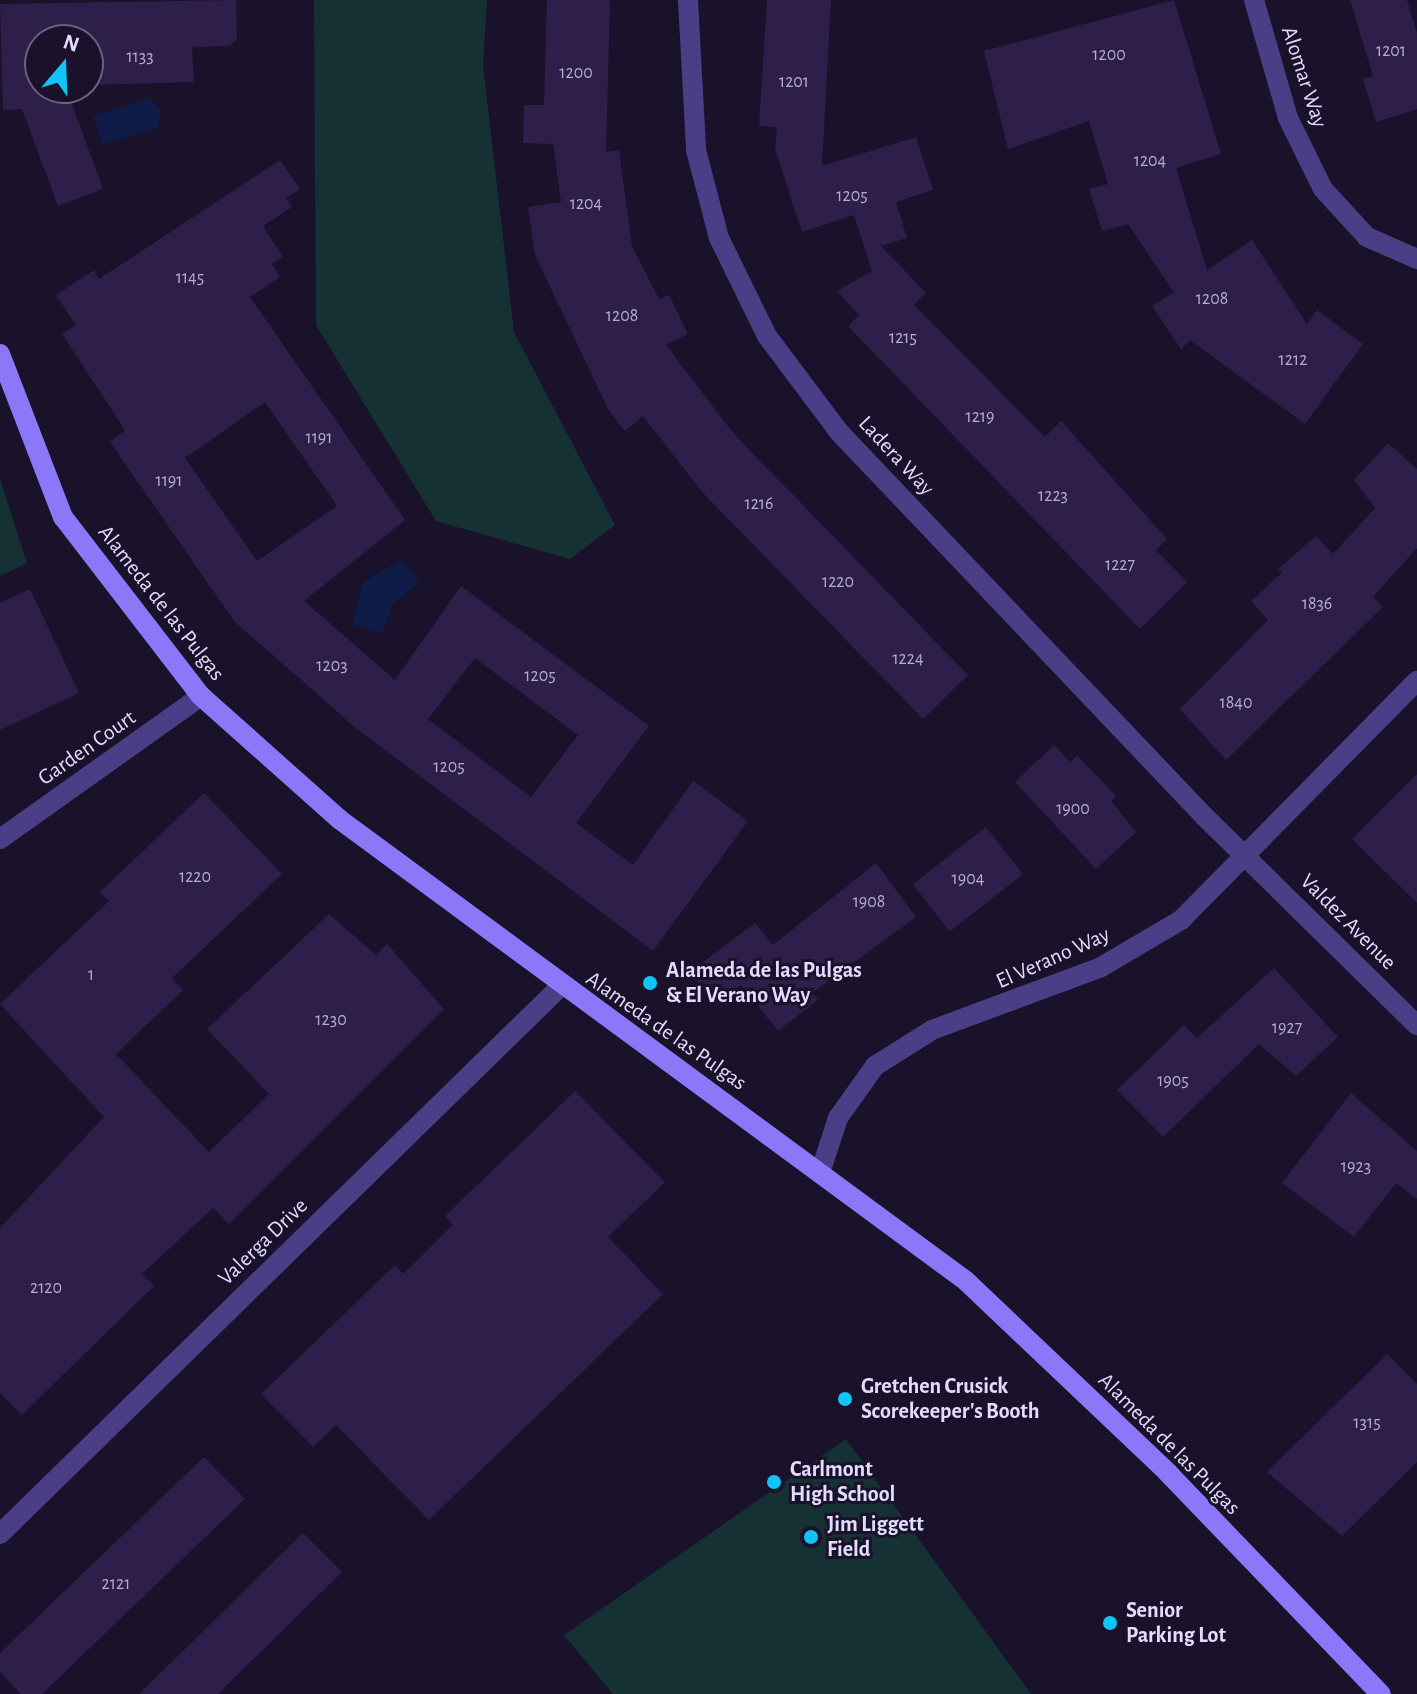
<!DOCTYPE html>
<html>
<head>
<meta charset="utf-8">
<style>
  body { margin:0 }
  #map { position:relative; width:1417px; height:1694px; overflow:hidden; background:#19122a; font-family:"Alegreya Sans",sans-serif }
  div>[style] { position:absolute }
  .green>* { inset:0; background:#153134 }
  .water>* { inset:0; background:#0e1c47 }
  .building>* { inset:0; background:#2d1f4a; transform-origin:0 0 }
  .minor>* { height:20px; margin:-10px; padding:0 10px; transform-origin:10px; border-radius:10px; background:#4a3f87 }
  .secondary>* { height:20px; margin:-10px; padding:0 10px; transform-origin:10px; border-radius:10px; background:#8a78f9 }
  .dots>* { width:22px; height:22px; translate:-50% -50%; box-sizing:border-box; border:4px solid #19122a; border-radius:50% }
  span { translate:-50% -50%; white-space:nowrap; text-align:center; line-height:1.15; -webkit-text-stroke:6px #19122a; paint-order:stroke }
  .number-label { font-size:18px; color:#b6add1 }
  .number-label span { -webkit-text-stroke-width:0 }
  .street-label { font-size:22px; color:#e4dcfe }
  .poi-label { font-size:22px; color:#e4dcfe; font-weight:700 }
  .left { translate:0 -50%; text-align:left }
  .north { position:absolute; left:24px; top:24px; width:80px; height:80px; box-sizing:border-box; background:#19122a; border:2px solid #6a637f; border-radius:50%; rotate:19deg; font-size:22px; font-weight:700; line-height:32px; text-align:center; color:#e4dcfe }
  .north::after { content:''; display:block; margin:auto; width:28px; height:36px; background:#11c4f5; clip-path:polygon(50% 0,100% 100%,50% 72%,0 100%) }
</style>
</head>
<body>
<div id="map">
  <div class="green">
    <i style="clip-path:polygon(314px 0,487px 0,483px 65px,514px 332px,615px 525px,570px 559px,436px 521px,316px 325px)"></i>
    <i style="clip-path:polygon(0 479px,27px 563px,0 576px)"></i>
    <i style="clip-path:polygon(846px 1439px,1031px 1694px,613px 1694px,564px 1635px)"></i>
  </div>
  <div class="water">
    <i style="clip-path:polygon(150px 98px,160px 109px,159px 127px,103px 145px,93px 116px)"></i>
    <i style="clip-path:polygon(400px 560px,420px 581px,393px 604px,383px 633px,352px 625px,363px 582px)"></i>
  </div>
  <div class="building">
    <i style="clip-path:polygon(236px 0,237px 39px,229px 46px,192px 47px,194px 82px,88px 85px,88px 40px,40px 40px,40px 88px,66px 88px,103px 189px,58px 206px,22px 109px,3px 110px,0 4px)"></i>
    <i style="clip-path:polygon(547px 0,610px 0,606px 152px,619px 150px,632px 246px,659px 299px,669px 295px,688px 334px,666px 345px,734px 434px,968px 675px,923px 719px,703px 493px,643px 416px,625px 431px,608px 409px,535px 255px,528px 207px,561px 202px,553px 144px,523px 143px,524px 105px,544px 105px)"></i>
    <i style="clip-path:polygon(767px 0,831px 0,822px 166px,916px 137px,933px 190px,896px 202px,907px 238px,881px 246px,926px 293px,914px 305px,1045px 437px,1061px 421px,1167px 539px,1156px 550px,1187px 582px,1140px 629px,848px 326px,859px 315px,837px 291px,872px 271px,854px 215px,802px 232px,775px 149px,777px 127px,759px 126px)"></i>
    <i style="clip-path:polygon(1174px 0,1221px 154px,1176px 168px,1207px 270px,1252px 240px,1307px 324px,1317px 310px,1363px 344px,1305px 424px,1190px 340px,1181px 349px,1152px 306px,1174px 292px,1128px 224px,1102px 231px,1089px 189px,1108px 184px,1089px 121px,1008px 149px,984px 51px)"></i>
    <i style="clip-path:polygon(1350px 0,1407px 0,1417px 33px,1417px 109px,1376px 122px,1363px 79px,1373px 76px)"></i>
    <i style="clip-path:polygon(evenodd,280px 160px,300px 189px,286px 198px,292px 207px,263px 226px,283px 257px,272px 264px,280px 277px,250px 297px,405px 520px,304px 601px,395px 680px,461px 586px,649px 726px,576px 823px,633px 865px,693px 781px,748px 821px,653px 951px,357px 729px,234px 621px,110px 442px,125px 430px,62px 334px,76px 325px,56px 295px,94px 270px,99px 279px,280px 160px,265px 402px,337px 506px,257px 561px,185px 458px,265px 402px,280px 160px,475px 658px,578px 735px,531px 797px,428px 719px,475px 658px)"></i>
    <i style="clip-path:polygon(1388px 443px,1417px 469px,1417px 548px,1373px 597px,1383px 607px,1226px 760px,1180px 709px,1268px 620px,1251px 601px,1282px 573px,1278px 569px,1316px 536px,1333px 554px,1375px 508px,1354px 480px)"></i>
    <i style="clip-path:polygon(30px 589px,79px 693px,0 730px,0 603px)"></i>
    <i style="clip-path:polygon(1054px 745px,1070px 762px,1077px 755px,1116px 796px,1111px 801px,1136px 832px,1096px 869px,1015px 782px)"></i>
    <i style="clip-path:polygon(1417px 774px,1417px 903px,1352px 839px)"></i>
    <i style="clip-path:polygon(204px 793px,282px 874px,172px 978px,183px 990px,116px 1054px,209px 1152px,269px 1094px,207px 1029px,329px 914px,376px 955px,387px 944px,444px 1009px,229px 1224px,213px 1208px,142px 1274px,154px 1286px,22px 1415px,0 1393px,0 1228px,104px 1117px,0 1004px,109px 901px,100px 892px)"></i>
    <i style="left:986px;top:827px;width:60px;height:93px;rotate:52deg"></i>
    <i style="clip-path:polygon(876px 863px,916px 917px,812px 993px,818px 1000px,778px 1031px,741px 985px,717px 1005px,690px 972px,755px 923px,773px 945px)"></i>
    <i style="clip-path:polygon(1274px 968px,1338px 1037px,1296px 1076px,1259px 1044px,1163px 1137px,1117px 1090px,1184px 1025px,1197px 1038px)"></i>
    <i style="clip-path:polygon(575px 1091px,665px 1182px,608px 1237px,663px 1294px,429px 1520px,336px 1425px,313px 1447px,261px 1394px,395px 1265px,403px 1274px,453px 1225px,445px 1216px)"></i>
    <i style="clip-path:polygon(1351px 1093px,1417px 1151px,1417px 1199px,1396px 1183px,1354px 1237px,1282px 1183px)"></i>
    <i style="clip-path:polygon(1387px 1354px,1417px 1384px,1417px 1462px,1342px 1536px,1267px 1472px)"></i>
    <i style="clip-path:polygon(204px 1457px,245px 1499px,42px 1694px,21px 1694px,0 1672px,0 1653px)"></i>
    <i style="clip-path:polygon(303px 1533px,342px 1572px,218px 1694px,139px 1694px)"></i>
  </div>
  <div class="minor">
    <i style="left:688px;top:0;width:150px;rotate:86.9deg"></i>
    <i style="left:696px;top:150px;width:91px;rotate:75.4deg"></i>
    <i style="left:719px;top:238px;width:109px;rotate:63.9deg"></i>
    <i style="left:767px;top:336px;width:120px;rotate:53.1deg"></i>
    <i style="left:839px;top:432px;width:531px;rotate:46.45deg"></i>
    <i style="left:1205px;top:817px;width:297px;rotate:44.5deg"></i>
    <i style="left:1254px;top:0;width:123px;rotate:73.9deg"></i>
    <i style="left:1288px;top:118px;width:79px;rotate:63.8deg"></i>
    <i style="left:1323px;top:189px;width:65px;rotate:47.5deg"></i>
    <i style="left:1367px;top:237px;width:55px;rotate:23.7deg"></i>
    <i style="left:0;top:839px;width:247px;rotate:-35.4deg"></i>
    <i style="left:821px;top:1170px;width:55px;rotate:-71.9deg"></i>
    <i style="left:838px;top:1118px;width:64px;rotate:-54.6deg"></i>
    <i style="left:875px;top:1066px;width:67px;rotate:-32.3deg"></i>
    <i style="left:932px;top:1030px;width:180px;rotate:-20.4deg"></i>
    <i style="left:1101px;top:967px;width:93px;rotate:-30.4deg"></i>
    <i style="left:1181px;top:920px;width:336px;rotate:-45.4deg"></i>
    <i style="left:0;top:1534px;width:784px;rotate:-44.33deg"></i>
  </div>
  <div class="secondary">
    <i style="left:0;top:354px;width:175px;rotate:68.9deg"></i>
    <i style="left:63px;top:517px;width:226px;rotate:52.4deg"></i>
    <i style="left:201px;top:696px;width:185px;rotate:41.7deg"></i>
    <i style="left:339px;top:819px;width:779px;rotate:36.38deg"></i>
    <i style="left:966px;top:1281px;width:279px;rotate:43.5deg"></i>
    <i style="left:1168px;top:1473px;width:307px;rotate:46.1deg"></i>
  </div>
  <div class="dots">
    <i style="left:650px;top:983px;background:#11c4f5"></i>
    <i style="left:845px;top:1399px;background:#11c4f5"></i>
    <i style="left:774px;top:1482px;background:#11c4f5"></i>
    <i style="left:811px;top:1537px;background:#11c4f5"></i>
    <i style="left:1110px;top:1623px;background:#11c4f5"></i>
  </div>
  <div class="number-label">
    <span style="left:1391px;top:51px">1201</span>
    <span style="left:1109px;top:55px">1200</span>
    <span style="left:140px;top:57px">1133</span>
    <span style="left:576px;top:73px">1200</span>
    <span style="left:794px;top:82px">1201</span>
    <span style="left:1150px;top:161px">1204</span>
    <span style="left:852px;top:196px">1205</span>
    <span style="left:586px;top:204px">1204</span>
    <span style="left:190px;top:278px">1145</span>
    <span style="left:1212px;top:299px">1208</span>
    <span style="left:622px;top:316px">1208</span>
    <span style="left:903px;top:338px">1215</span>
    <span style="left:1293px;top:360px">1212</span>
    <span style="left:980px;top:417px">1219</span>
    <span style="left:319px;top:438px">1191</span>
    <span style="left:169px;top:481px">1191</span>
    <span style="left:1053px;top:496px">1223</span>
    <span style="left:759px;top:504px">1216</span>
    <span style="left:1120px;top:565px">1227</span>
    <span style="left:838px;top:582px">1220</span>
    <span style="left:1317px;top:604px">1836</span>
    <span style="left:908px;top:659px">1224</span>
    <span style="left:332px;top:666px">1203</span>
    <span style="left:540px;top:676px">1205</span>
    <span style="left:1236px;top:703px">1840</span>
    <span style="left:449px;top:767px">1205</span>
    <span style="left:1073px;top:809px">1900</span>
    <span style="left:195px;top:877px">1220</span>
    <span style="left:968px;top:879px">1904</span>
    <span style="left:869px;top:902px">1908</span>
    <span style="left:91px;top:975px">1</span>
    <span style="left:331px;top:1020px">1230</span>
    <span style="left:1287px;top:1028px">1927</span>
    <span style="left:1173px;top:1081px">1905</span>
    <span style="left:1356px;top:1167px">1923</span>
    <span style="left:46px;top:1288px">2120</span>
    <span style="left:1367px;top:1423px">1315</span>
    <span style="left:116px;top:1584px">2121</span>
  </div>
  <div class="street-label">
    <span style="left:1304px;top:77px;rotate:72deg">Alomar Way</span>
    <span style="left:896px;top:456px;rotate:47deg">Ladera Way</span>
    <span style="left:161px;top:603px;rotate:52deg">Alameda de las Pulgas</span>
    <span style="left:87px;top:748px;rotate:-35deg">Garden Court</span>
    <span style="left:1348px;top:922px;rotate:45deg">Valdez Avenue</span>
    <span style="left:1053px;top:958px;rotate:-24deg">El Verano Way</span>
    <span style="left:666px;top:1031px;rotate:35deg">Alameda de las Pulgas</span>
    <span style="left:263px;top:1242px;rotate:-44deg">Valerga Drive</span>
    <span style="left:1169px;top:1444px;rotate:45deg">Alameda de las Pulgas</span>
  </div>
  <div class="poi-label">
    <span class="left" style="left:666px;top:983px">Alameda de las Pulgas<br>&amp; El Verano Way</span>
    <span class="left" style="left:861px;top:1399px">Gretchen Crusick<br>Scorekeeper's Booth</span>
    <span class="left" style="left:790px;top:1482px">Carlmont<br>High School</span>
    <span class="left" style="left:827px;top:1537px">Jim Liggett<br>Field</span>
    <span class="left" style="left:1126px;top:1623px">Senior<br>Parking Lot</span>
  </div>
  <div class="north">N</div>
</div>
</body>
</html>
